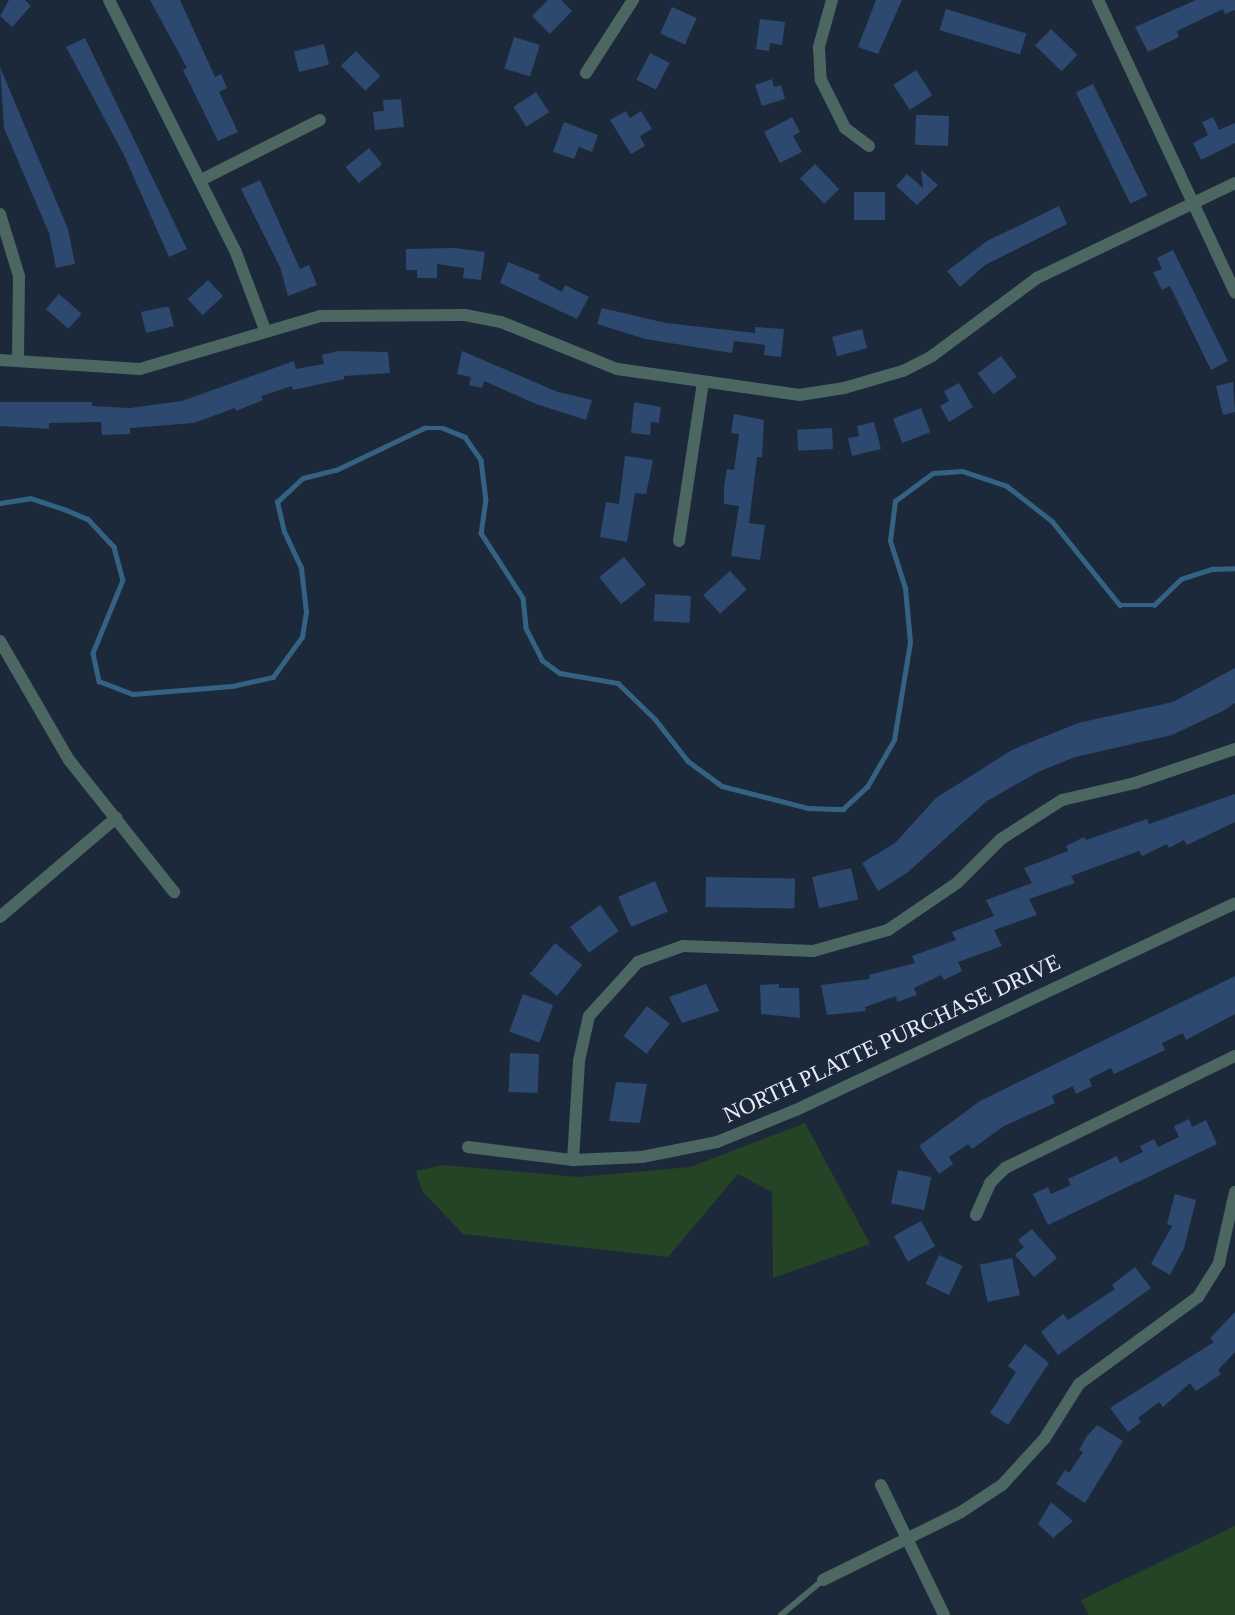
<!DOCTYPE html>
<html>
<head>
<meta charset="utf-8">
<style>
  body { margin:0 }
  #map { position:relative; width:1235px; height:1615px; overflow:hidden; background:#1c293a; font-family:Georgia,serif }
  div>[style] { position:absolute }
  .green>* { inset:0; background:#254325 }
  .stream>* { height:4.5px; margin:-2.25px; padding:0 2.25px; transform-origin:2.25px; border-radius:2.25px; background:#346283 }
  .building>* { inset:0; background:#2d496f; transform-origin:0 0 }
  .service>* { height:6px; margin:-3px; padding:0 3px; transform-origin:3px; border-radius:3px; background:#4c6761 }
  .minor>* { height:12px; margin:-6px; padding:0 6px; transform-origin:6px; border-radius:6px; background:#4c6761 }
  span { translate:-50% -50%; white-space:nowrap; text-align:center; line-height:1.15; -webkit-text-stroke:7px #1c293a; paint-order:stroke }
  .street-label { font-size:23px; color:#e5edf9 }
</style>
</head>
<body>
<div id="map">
  <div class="green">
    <i style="clip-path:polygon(805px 1123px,870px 1244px,773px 1278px,772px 1192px,738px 1174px,668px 1257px,463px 1234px,422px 1191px,416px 1171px,443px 1165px,579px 1177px,690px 1167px)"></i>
    <i style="clip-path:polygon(1235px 1526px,1235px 1615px,1089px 1615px,1081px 1600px)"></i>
  </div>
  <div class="stream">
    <i style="left:0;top:503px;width:30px;rotate:-9deg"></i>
    <i style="left:30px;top:498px;width:36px;rotate:18deg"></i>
    <i style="left:64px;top:509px;width:26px;rotate:23deg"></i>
    <i style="left:88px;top:519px;width:38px;rotate:47deg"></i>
    <i style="left:114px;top:547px;width:34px;rotate:75deg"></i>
    <i style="left:123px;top:580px;width:79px;rotate:112.3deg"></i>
    <i style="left:93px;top:653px;width:29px;rotate:78deg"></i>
    <i style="left:99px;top:681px;width:36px;rotate:21deg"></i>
    <i style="left:133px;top:694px;width:99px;rotate:-4.6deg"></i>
    <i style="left:232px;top:686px;width:42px;rotate:-12.4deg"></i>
    <i style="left:273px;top:677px;width:49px;rotate:-54.1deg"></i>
    <i style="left:302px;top:637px;width:25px;rotate:-81deg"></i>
    <i style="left:306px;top:612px;width:44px;rotate:-96.5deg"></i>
    <i style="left:301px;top:568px;width:40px;rotate:-115deg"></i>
    <i style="left:284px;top:532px;width:31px;rotate:-103deg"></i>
    <i style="left:277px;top:502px;width:35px;rotate:-43deg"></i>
    <i style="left:303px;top:478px;width:34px;rotate:-14deg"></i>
    <i style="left:336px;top:470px;width:98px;rotate:-25.5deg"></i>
    <i style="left:424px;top:428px;width:19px"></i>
    <i style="left:443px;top:428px;width:24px;rotate:22deg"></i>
    <i style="left:465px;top:437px;width:28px;rotate:55deg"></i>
    <i style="left:481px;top:460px;width:39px;rotate:83deg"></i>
    <i style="left:486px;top:499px;width:34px;rotate:98deg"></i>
    <i style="left:481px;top:533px;width:77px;rotate:57.1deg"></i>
    <i style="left:523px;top:598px;width:30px;rotate:84deg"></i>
    <i style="left:526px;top:628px;width:36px;rotate:63deg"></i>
    <i style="left:542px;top:660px;width:22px;rotate:36deg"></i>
    <i style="left:560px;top:673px;width:59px;rotate:9.8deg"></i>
    <i style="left:618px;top:683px;width:52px;rotate:44.2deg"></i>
    <i style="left:655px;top:719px;width:53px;rotate:51.8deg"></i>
    <i style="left:688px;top:761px;width:42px;rotate:36.3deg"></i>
    <i style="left:722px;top:786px;width:89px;rotate:14.3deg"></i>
    <i style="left:808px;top:808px;width:35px;rotate:2deg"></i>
    <i style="left:843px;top:809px;width:33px;rotate:-43deg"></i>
    <i style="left:867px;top:787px;width:54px;rotate:-60.1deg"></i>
    <i style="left:894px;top:740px;width:99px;rotate:-80.7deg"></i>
    <i style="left:910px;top:642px;width:54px;rotate:-95.3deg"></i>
    <i style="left:905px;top:588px;width:49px;rotate:-107.7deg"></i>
    <i style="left:890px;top:541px;width:40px;rotate:-82.9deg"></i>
    <i style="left:895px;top:501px;width:47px;rotate:-36.4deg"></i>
    <i style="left:933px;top:473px;width:29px;rotate:-4deg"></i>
    <i style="left:962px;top:471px;width:47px;rotate:18.4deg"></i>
    <i style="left:1007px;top:486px;width:57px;rotate:37.9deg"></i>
    <i style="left:1052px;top:521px;width:108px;rotate:51deg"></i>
    <i style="left:1120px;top:605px;width:34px"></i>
    <i style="left:1154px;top:605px;width:37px;rotate:-44deg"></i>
    <i style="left:1181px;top:579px;width:33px;rotate:-18deg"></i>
    <i style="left:1212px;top:569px;width:23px;rotate:-2deg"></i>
  </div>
  <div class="building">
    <i style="clip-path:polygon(9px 0,25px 0,31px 6px,12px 27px,0 16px)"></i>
    <i style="clip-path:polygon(150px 0,180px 0,215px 77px,221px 74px,227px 88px,219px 92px,238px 132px,218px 141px,183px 70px,187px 68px)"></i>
    <i style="clip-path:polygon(548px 0,561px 0,572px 11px,550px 34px,532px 16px)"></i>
    <i style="clip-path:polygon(876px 0,902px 0,878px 54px,858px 47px)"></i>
    <i style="clip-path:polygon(1196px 0,1235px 0,1235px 10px,1225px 14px,1223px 9px,1177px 31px,1179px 37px,1148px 52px,1135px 27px)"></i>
    <i style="left:672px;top:7px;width:27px;height:29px;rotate:24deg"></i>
    <i style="left:946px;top:9px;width:84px;height:22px;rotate:17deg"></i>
    <i style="clip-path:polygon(760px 19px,785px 22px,782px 45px,770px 43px,769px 51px,756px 49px)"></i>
    <i style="left:1051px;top:29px;width:37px;height:23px;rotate:44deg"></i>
    <i style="left:514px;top:37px;width:27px;height:33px;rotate:17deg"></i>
    <i style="clip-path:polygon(85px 38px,187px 249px,169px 257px,124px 155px,66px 47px)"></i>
    <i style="left:324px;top:44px;width:21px;height:31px;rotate:76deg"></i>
    <i style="left:356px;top:51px;width:35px;height:21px;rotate:46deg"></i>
    <i style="left:650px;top:53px;width:22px;height:30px;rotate:27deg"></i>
    <i style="clip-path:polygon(0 67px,68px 229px,75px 264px,56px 268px,49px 233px,4px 128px)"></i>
    <i style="left:916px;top:70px;width:30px;height:27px;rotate:57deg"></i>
    <i style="clip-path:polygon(772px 79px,774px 87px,781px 85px,785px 99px,762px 106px,755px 85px)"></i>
    <i style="left:1093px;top:84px;width:124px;height:19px;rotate:64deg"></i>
    <i style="left:536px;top:92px;width:24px;height:27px;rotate:57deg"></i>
    <i style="clip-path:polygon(401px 99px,404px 127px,375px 130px,373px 112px,384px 111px,383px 100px)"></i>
    <i style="clip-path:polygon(626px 111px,630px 118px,641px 111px,652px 129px,640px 136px,645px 146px,631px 154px,610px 120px)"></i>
    <i style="left:949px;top:116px;width:30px;height:33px;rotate:92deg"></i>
    <i style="clip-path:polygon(792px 117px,800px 132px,793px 136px,802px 152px,780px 163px,764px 132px)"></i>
    <i style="clip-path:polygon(1213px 117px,1219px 130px,1235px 123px,1235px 143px,1201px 160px,1193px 143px,1208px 135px,1202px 122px)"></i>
    <i style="clip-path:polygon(564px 122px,598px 135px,592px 152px,579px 147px,574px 159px,553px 152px)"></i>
    <i style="left:369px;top:148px;width:21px;height:30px;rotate:51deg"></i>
    <i style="left:815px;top:164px;width:35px;height:21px;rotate:46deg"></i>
    <i style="clip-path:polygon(921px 170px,938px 185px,917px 205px,896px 186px,907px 174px,923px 188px)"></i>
    <i style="clip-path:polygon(260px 180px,300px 269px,309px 265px,317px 285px,288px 296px,280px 267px,241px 189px)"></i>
    <i style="left:885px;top:192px;width:28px;height:31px;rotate:90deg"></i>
    <i style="clip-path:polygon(1059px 206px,1067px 224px,985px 265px,960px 287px,947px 271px,987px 241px)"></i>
    <i style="clip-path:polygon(455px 248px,485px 252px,481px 280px,463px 278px,464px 268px,437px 264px,437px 278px,417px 278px,417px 270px,406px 270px,406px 249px)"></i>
    <i style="clip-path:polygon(1173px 250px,1228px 361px,1211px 370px,1170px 286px,1162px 290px,1153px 272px,1162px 269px,1157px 258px)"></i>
    <i style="clip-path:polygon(508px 262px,540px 275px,538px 279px,562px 292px,565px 285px,589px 297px,577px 319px,500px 283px)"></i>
    <i style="left:208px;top:280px;width:22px;height:28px;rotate:47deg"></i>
    <i style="left:59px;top:294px;width:30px;height:20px;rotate:41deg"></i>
    <i style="clip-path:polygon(164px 307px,169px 307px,174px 326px,146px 333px,141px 312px)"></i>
    <i style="clip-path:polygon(602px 308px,666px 323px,755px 333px,755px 327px,784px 329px,781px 357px,764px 355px,765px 345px,734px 341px,732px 353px,645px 339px,597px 324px)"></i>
    <i style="left:862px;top:329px;width:20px;height:31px;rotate:75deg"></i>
    <i style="clip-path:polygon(339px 351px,388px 352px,390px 373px,344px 376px,344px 379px,293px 390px,292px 386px,261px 396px,263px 400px,236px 411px,235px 408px,194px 423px,130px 428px,130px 434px,102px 435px,101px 422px,49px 423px,49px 429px,0 426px,0 402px,92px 402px,92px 406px,130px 408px,182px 401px,294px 361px,296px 369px,324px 364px,322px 355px)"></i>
    <i style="clip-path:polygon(462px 351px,558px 392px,592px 400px,586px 420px,536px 404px,484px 381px,482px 388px,469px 385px,471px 377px,457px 374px)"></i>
    <i style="left:1001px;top:356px;width:26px;height:29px;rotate:53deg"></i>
    <i style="clip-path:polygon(1233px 382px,1235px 412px,1223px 415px,1216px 386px)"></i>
    <i style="clip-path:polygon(959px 383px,973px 407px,949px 422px,940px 406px,949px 401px,944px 391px)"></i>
    <i style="clip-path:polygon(634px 402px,661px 407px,659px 423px,651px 422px,650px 435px,631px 433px)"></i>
    <i style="left:921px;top:408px;width:26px;height:30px;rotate:69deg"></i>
    <i style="clip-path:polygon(734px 414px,764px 420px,762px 457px,757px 457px,749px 523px,765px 525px,760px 560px,731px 556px,739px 506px,724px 504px,724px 487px,727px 469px,734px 470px,739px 434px,731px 433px)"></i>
    <i style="clip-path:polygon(874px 422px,881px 449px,852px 456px,848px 438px,859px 436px,857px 426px)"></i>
    <i style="left:832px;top:428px;width:21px;height:35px;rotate:87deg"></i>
    <i style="clip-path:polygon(625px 456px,653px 460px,646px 494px,635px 493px,627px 542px,600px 537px,606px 502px,619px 504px)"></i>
    <i style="left:624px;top:557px;width:35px;height:32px;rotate:51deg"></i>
    <i style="left:730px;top:571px;width:25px;height:36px;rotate:48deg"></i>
    <i style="left:655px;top:594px;width:36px;height:27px;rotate:3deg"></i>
    <i style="clip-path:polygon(1235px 668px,1235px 703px,1223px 711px,1172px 735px,1075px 757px,1038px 772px,987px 801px,907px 873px,878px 891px,862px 863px,895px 843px,936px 798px,1012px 750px,1078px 723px,1173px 702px)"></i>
    <i style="clip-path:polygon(1235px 794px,1235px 822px,1187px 845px,1184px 840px,1169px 848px,1167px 844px,1142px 856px,1139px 851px,1071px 876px,1075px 883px,1029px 899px,1037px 915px,994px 930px,1002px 946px,958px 962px,962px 971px,944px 980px,941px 975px,914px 988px,917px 995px,897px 1002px,896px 996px,865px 1007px,866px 1011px,827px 1015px,821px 985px,870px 979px,869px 975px,915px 963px,912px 956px,956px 940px,952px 932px,994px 916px,986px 900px,1032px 883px,1024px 868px,1068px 851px,1066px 846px,1084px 837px,1086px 840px,1147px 819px,1149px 824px)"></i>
    <i style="left:851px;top:868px;width:32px;height:40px;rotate:77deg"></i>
    <i style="left:706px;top:877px;width:89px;height:30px;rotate:1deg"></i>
    <i style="left:655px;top:881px;width:33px;height:40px;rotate:67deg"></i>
    <i style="left:600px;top:905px;width:32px;height:37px;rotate:54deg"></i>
    <i style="left:555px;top:943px;width:35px;height:40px;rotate:39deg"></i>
    <i style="clip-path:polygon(1235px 976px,1235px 1014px,1186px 1040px,1183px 1033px,1162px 1043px,1165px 1050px,1114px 1074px,1111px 1068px,1089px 1079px,1092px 1086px,1076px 1094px,1073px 1086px,1052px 1096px,1055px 1103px,1004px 1126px,972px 1149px,968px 1144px,949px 1157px,953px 1164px,939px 1174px,919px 1146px,980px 1101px)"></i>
    <i style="clip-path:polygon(706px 984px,719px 1011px,682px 1023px,669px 997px)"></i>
    <i style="clip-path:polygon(779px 984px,779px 988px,799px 988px,800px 1018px,761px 1014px,760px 985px)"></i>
    <i style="left:523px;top:994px;width:32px;height:40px;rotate:20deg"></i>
    <i style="left:647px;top:1006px;width:29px;height:38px;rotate:38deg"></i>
    <i style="left:510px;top:1053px;width:29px;height:39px;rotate:2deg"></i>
    <i style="clip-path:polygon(616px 1082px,647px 1084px,640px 1123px,609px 1121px)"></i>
    <i style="clip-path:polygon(1189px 1119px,1192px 1127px,1206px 1120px,1217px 1144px,1048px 1225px,1033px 1194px,1048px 1187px,1051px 1194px,1071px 1185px,1068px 1179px,1117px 1156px,1120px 1163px,1143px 1152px,1140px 1146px,1154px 1139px,1158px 1147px,1179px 1137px,1174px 1126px)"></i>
    <i style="left:898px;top:1170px;width:34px;height:34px;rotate:12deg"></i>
    <i style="clip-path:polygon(1175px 1194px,1196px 1200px,1184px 1248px,1170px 1275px,1151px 1264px,1172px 1226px,1167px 1224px)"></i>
    <i style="left:921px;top:1221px;width:29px;height:31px;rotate:61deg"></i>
    <i style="clip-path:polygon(1032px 1229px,1057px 1258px,1034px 1277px,1015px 1255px,1024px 1247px,1018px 1240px)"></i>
    <i style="left:939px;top:1255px;width:26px;height:32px;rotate:25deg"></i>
    <i style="left:1012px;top:1258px;width:38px;height:33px;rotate:78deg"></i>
    <i style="clip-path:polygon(1135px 1267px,1151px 1288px,1058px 1355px,1041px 1332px,1063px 1314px,1068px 1320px,1115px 1289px,1112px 1285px)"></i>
    <i style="clip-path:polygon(1235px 1312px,1235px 1352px,1218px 1370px,1221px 1374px,1196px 1391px,1190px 1383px,1163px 1407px,1159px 1402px,1138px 1418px,1141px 1422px,1128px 1432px,1110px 1408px,1214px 1342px,1210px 1338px)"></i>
    <i style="clip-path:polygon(1025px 1344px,1049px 1363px,1008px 1425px,990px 1413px,1016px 1372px,1008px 1366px)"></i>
    <i style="clip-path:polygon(1097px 1425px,1123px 1441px,1085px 1503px,1056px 1484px,1065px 1470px,1069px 1473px,1083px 1452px,1079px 1450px,1087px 1436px)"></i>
    <i style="clip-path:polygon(1051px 1502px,1073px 1521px,1053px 1538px,1038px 1524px)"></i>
  </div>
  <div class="service">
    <i style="left:781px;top:1615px;width:55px;rotate:-39.8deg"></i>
  </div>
  <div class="minor">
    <i style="left:109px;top:0;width:280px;rotate:63.3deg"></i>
    <i style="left:235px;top:250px;width:85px;rotate:69.4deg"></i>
    <i style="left:832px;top:0;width:49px;rotate:105.5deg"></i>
    <i style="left:819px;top:47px;width:33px;rotate:87deg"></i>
    <i style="left:821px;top:80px;width:54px;rotate:63.4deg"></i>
    <i style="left:845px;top:128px;width:30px;rotate:37deg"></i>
    <i style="left:1098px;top:0;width:323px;rotate:64.9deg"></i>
    <i style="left:586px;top:73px;width:87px;rotate:-57.2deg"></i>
    <i style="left:201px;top:180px;width:133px;rotate:-26.8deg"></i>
    <i style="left:0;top:214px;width:65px;rotate:73deg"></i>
    <i style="left:19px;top:276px;width:84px;rotate:90.7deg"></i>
    <i style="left:0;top:360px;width:140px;rotate:3.7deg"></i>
    <i style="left:140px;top:369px;width:188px;rotate:-16.4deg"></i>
    <i style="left:320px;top:316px;width:145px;rotate:-0.4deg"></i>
    <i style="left:465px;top:315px;width:37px;rotate:11deg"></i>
    <i style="left:501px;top:322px;width:125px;rotate:22.1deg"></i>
    <i style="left:617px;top:369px;width:184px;rotate:8.1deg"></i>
    <i style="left:799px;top:395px;width:46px;rotate:-8.8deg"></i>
    <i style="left:844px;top:388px;width:61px;rotate:-16.1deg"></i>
    <i style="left:903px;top:371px;width:33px;rotate:-27deg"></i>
    <i style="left:932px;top:356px;width:131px;rotate:-36.6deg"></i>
    <i style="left:1037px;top:278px;width:220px;rotate:-25.6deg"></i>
    <i style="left:679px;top:541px;width:160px;rotate:-81.4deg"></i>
    <i style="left:0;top:641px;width:138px;rotate:59.9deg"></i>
    <i style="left:69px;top:760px;width:169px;rotate:51.5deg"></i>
    <i style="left:0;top:917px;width:153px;rotate:-40.5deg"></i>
    <i style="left:468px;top:1147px;width:106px;rotate:7.1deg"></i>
    <i style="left:573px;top:1160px;width:69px;rotate:-2.5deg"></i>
    <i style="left:642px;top:1157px;width:76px;rotate:-11.3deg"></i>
    <i style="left:717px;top:1142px;width:85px;rotate:-22.1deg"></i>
    <i style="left:796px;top:1110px;width:485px;rotate:-25.2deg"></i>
    <i style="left:573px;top:1160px;width:99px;rotate:-86.5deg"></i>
    <i style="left:579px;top:1061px;width:46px;rotate:-77.5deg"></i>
    <i style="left:589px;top:1016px;width:73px;rotate:-47.8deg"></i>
    <i style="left:638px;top:962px;width:48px;rotate:-19.6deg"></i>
    <i style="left:683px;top:946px;width:130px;rotate:2.2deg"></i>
    <i style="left:813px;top:951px;width:78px;rotate:-15.6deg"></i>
    <i style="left:888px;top:930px;width:83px;rotate:-34.3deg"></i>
    <i style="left:957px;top:883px;width:62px;rotate:-45deg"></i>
    <i style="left:1001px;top:839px;width:72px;rotate:-32.6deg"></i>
    <i style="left:1062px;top:800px;width:75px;rotate:-13.1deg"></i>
    <i style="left:1135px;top:783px;width:106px;rotate:-18.8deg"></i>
    <i style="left:976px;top:1215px;width:35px;rotate:-66deg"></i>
    <i style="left:990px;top:1183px;width:21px;rotate:-45deg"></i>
    <i style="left:1005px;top:1168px;width:256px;rotate:-26deg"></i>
    <i style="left:881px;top:1485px;width:144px;rotate:64.1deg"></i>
    <i style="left:823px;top:1580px;width:154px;rotate:-26.2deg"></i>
    <i style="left:961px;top:1512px;width:49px;rotate:-33.4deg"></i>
    <i style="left:1002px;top:1485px;width:64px;rotate:-47.5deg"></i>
    <i style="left:1045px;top:1438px;width:64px;rotate:-57.8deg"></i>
    <i style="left:1079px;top:1384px;width:147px;rotate:-36.2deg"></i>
    <i style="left:1198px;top:1297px;width:40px;rotate:-58deg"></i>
    <i style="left:1219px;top:1263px;width:73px;rotate:-77.3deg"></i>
  </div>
  <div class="street-label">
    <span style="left:892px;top:1039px;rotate:-25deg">NORTH PLATTE PURCHASE DRIVE</span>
  </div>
</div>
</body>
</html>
